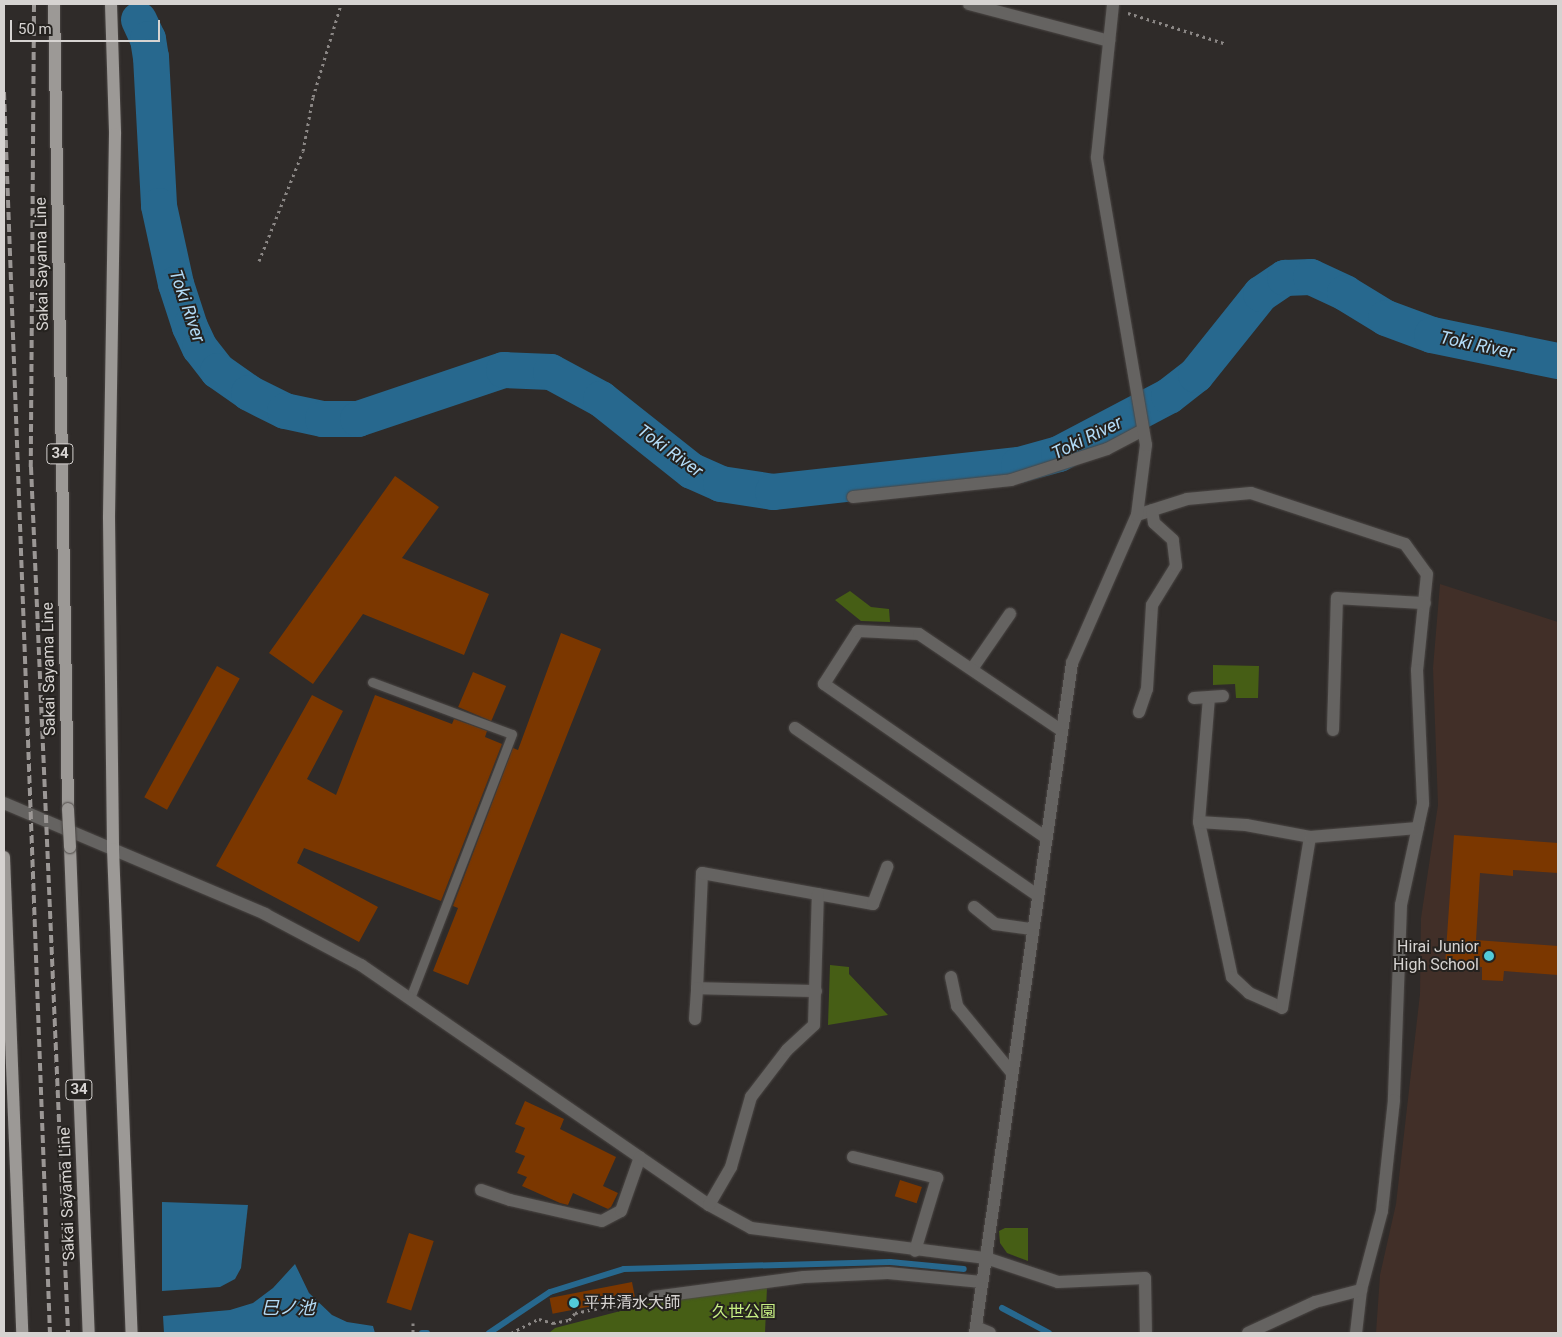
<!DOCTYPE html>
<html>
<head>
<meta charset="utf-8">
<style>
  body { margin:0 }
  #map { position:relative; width:1562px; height:1337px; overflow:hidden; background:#2f2b29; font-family:Roboto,"Noto Sans JP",sans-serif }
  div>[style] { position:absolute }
  .education>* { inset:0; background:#412f28 }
  .green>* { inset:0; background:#465e15 }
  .water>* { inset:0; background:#27688e }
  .stream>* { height:6px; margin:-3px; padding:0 3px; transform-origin:3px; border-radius:3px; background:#27688e }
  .river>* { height:36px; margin:-18px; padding:0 18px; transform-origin:18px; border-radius:18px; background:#27688e }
  .building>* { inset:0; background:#7b3700; transform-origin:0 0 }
  .path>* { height:3px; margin-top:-1.5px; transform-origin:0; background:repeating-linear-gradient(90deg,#8b8785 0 2.5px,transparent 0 6.5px) }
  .roads { filter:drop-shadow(0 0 1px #4a4644) drop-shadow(0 0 1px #4a4644) }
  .service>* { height:9px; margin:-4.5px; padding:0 4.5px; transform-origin:4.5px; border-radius:4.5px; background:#656361 }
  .minor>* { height:12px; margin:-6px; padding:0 6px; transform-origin:6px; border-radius:6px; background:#656361 }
  .primary>* { height:12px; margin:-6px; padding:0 6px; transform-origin:6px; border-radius:6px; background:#9c9996 }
  .rail>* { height:4px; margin-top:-2px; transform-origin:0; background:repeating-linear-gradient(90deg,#9b9795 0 8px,transparent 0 12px) }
  .bridges { filter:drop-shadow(0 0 1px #4a4644) drop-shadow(0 0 1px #4a4644) }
  .primary-bridge>* { height:12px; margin:-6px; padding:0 6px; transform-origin:6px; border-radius:6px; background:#9c9996 }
  .dots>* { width:14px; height:14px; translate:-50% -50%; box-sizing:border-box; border:2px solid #25221f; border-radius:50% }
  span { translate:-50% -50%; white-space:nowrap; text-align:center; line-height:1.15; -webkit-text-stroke:4px #25221f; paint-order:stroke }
  .shield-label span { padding:1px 4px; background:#25221f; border:1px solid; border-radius:4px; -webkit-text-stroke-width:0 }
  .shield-label { font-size:15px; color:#d6d3d1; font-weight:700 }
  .street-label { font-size:16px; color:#d6d3d1 }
  .poi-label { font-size:16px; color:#d6d3d1 }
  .right { translate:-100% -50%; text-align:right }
  .left { translate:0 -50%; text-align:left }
  .park-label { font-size:16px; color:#c6ee83 }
  .water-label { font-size:18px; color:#b3dbf6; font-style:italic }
  .frame { position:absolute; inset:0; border:5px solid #d6d3d1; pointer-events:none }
  .scale { position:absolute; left:10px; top:20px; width:150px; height:22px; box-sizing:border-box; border:2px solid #d6d3d1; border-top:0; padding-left:6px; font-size:15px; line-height:18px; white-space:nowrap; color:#d6d3d1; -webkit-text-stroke:4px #25221f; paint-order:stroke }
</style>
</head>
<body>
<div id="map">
  <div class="education">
    <i style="clip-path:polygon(1440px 584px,1558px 622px,1558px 1333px,1376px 1333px,1380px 1275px,1396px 1204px,1420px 994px,1421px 918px,1438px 805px,1433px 668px)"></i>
  </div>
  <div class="green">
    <i style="clip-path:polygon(850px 591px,871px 607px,889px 609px,890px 622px,861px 621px,835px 600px)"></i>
    <i style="clip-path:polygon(1213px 665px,1259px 666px,1258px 698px,1236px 698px,1235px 684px,1213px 685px)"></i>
    <i style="clip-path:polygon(830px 965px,849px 967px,849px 974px,888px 1015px,828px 1025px)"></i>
    <i style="clip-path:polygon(1005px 1228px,1028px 1228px,1028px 1261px,1007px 1253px,1000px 1243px,999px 1231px)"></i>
    <i style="clip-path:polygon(767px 1287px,765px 1333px,549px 1333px,555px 1328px,659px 1301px)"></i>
  </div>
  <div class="water">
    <i style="clip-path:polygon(162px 1202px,248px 1205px,241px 1268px,235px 1279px,220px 1287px,162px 1291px)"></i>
    <i style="clip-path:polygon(295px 1264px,309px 1293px,332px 1315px,347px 1322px,373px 1326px,375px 1333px,164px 1333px,163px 1316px,230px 1310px,253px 1303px,273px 1288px)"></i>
  </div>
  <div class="stream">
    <i style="left:1002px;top:1308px;width:53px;rotate:28deg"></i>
    <i style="left:422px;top:1333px;width:5px"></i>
    <i style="left:489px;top:1333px;width:73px;rotate:-33.9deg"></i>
    <i style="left:550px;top:1292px;width:77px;rotate:-17.3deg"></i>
    <i style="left:624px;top:1269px;width:266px;rotate:-1.5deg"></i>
    <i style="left:890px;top:1262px;width:74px;rotate:5.4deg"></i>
  </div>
  <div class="river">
    <i style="left:139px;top:20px;width:21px;rotate:65deg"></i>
    <i style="left:148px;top:39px;width:18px;rotate:81deg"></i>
    <i style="left:151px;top:57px;width:149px;rotate:86.9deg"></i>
    <i style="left:159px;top:206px;width:80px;rotate:77.7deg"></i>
    <i style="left:176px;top:284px;width:45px;rotate:72deg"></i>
    <i style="left:190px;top:327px;width:23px;rotate:65deg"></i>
    <i style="left:200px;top:348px;width:29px;rotate:52deg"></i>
    <i style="left:218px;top:371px;width:38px;rotate:35deg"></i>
    <i style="left:249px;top:393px;width:40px;rotate:26.6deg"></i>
    <i style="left:285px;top:411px;width:39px;rotate:12deg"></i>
    <i style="left:323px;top:419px;width:35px"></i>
    <i style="left:358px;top:419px;width:154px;rotate:-18.6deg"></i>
    <i style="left:504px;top:370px;width:47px;rotate:2.4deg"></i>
    <i style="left:551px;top:372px;width:57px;rotate:28.4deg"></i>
    <i style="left:601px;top:399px;width:116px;rotate:38.4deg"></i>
    <i style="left:692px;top:471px;width:32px;rotate:24deg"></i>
    <i style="left:721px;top:484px;width:53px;rotate:8.7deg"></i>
    <i style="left:773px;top:492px;width:247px;rotate:-6.3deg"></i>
    <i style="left:1019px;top:465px;width:41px;rotate:-15.4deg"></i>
    <i style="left:1059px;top:454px;width:124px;rotate:-27.8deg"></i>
    <i style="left:1169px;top:396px;width:34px;rotate:-38deg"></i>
    <i style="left:1196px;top:375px;width:104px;rotate:-51.3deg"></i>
    <i style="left:1261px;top:294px;width:29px;rotate:-34deg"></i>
    <i style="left:1285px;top:278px;width:26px;rotate:-2deg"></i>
    <i style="left:1311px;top:277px;width:38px;rotate:25deg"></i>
    <i style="left:1345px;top:293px;width:48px;rotate:31.4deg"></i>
    <i style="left:1386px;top:318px;width:49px;rotate:20.3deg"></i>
    <i style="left:1432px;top:335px;width:129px;rotate:11.7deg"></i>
  </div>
  <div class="building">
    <i style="clip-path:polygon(395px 476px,439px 507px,402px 558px,489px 594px,464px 655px,363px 614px,313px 684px,269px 653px)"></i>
    <i style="clip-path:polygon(561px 633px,601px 649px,468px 985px,433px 971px,458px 908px,453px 906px,513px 748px,518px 750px)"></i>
    <i style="left:217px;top:666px;width:26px;height:150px;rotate:29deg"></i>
    <i style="left:473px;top:672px;width:36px;height:38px;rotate:23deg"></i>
    <i style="clip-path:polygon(312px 695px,343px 711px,307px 779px,336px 795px,375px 695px,452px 724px,454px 719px,487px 731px,485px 737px,502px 744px,441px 901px,304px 848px,297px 863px,378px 907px,359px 942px,216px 866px)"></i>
    <i style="clip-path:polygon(1454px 835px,1558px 843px,1558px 873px,1513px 870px,1513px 876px,1480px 873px,1476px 940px,1558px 946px,1558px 975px,1504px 971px,1503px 981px,1482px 980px,1482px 967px,1445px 965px)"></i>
    <i style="clip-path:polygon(525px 1101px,564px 1119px,560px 1129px,616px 1157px,603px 1186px,618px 1193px,611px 1207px,608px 1209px,573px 1193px,568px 1205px,560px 1203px,522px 1186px,527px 1177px,517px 1173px,525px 1156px,515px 1152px,525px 1128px,515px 1124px)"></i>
    <i style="left:900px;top:1180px;width:23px;height:17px;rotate:18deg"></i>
    <i style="left:409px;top:1233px;width:26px;height:73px;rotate:18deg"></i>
    <i style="left:632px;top:1282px;width:16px;height:84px;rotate:79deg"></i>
  </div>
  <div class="path">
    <i style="left:1128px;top:13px;width:101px;rotate:17.4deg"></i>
    <i style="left:259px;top:261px;width:118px;rotate:-68.2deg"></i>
    <i style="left:303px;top:151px;width:55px;rotate:-79.5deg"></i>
    <i style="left:313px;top:97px;width:97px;rotate:-73.2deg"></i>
    <i style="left:413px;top:1323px;width:10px;rotate:90deg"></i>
    <i style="left:511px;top:1333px;width:31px;rotate:-27deg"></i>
    <i style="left:539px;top:1319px;width:15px;rotate:16deg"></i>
    <i style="left:553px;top:1323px;width:16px;rotate:-11deg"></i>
    <i style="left:569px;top:1320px;width:9px;rotate:-49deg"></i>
    <i style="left:575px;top:1313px;width:65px;rotate:-11.5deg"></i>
  </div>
  <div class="roads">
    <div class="service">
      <i style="left:372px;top:682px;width:149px;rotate:20.4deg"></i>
      <i style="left:512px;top:734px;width:284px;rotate:111.1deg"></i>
    </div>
    <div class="minor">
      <i style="left:969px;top:4px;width:145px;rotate:14.8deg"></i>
      <i style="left:853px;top:497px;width:159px;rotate:-6.1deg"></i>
      <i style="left:1011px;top:480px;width:101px;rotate:-17.9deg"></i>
      <i style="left:1107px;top:449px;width:41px;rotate:-27.8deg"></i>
      <i style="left:1137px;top:515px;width:52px;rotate:-17.7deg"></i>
      <i style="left:1187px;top:499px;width:64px;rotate:-5.4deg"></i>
      <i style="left:1251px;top:493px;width:162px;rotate:18.3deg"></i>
      <i style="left:1405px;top:544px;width:37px;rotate:54deg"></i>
      <i style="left:1427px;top:574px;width:97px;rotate:95.9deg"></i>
      <i style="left:1417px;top:670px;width:134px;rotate:87.4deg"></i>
      <i style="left:1423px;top:804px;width:103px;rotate:102.3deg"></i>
      <i style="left:1401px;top:905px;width:195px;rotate:92.1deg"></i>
      <i style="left:1394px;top:1100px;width:112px;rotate:96.2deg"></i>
      <i style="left:1382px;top:1211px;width:82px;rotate:104.9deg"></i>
      <i style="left:1361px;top:1290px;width:43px;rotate:96.6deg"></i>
      <i style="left:972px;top:669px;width:67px;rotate:-55.4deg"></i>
      <i style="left:1209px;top:697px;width:125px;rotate:94.6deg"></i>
      <i style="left:1199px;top:822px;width:158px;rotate:78deg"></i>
      <i style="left:1232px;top:977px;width:23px;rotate:43deg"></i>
      <i style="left:1249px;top:993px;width:36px;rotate:24deg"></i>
      <i style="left:1282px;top:1008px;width:173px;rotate:-80.7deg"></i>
      <i style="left:1194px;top:698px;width:29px;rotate:-4deg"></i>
      <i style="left:1139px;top:712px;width:24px;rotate:-71deg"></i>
      <i style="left:1147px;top:689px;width:84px;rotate:-86.6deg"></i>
      <i style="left:1152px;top:605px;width:46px;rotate:-58.4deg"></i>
      <i style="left:1176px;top:566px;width:26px;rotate:-97deg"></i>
      <i style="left:1173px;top:540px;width:25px;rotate:-138deg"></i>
      <i style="left:1154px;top:523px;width:13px;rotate:-99deg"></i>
      <i style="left:795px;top:728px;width:294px;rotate:34.6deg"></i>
      <i style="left:1333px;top:730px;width:132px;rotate:-88.3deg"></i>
      <i style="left:1337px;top:598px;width:88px;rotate:3.3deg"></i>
      <i style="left:4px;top:803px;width:284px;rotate:23deg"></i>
      <i style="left:265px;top:914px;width:109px;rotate:28deg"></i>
      <i style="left:361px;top:965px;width:423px;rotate:34.6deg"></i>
      <i style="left:709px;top:1205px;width:48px;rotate:28.7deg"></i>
      <i style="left:751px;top:1228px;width:237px;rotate:7.3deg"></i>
      <i style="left:986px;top:1258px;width:76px;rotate:18.4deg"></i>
      <i style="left:1058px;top:1282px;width:87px;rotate:-2.6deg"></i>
      <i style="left:1145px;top:1278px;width:55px;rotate:89deg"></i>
      <i style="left:1199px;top:822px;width:47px;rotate:3.7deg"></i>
      <i style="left:1246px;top:825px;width:65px;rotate:10.6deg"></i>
      <i style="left:1310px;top:837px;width:108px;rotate:-4.8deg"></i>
      <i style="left:1045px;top:837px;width:269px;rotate:-145.3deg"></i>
      <i style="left:824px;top:684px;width:63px;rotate:-57.3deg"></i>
      <i style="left:858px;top:631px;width:61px;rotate:2.8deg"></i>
      <i style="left:919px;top:634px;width:171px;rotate:34.1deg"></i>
      <i style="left:974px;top:907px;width:27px;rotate:39deg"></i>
      <i style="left:995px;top:924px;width:37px;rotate:8deg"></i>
      <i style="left:951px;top:977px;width:30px;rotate:78deg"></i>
      <i style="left:957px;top:1006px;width:87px;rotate:50.6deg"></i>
      <i style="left:816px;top:991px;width:119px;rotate:-178.6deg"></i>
      <i style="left:697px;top:988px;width:115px;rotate:-87.5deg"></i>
      <i style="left:702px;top:873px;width:174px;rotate:10.3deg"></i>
      <i style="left:873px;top:904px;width:40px;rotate:-69deg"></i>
      <i style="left:695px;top:1019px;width:31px;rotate:-86deg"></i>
      <i style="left:853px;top:1157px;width:87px;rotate:14deg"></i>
      <i style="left:937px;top:1178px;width:76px;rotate:106.8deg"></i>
      <i style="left:481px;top:1190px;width:31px;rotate:19deg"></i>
      <i style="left:510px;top:1200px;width:94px;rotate:12.9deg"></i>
      <i style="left:602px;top:1221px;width:21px;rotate:-28deg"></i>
      <i style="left:621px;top:1211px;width:57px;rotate:-70.6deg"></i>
      <i style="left:709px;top:1205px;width:44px;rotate:-59.9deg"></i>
      <i style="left:731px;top:1167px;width:73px;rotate:-74.1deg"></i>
      <i style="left:751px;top:1097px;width:59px;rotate:-52.5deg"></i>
      <i style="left:787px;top:1050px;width:37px;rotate:-43deg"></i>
      <i style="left:814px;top:1025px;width:131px;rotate:-88.3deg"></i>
      <i style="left:654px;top:1297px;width:151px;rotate:-7.6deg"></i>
      <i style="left:804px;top:1277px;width:84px;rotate:-2.7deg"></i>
      <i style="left:888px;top:1273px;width:94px;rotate:5.5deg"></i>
      <i style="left:976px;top:1327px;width:15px;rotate:23deg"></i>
      <i style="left:975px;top:1333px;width:677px;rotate:-81.76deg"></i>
      <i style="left:1072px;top:663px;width:162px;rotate:-66.3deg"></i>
      <i style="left:1137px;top:515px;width:71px;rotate:-82.7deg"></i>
      <i style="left:1146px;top:445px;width:292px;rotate:-99.7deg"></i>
      <i style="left:1097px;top:157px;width:154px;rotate:-84deg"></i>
      <i style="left:1248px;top:1333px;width:74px;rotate:-24.8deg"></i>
      <i style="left:1315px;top:1302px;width:48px;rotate:-14.6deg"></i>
    </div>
    <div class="primary">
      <i style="left:54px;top:4px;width:805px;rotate:89deg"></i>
      <i style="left:111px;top:4px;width:130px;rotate:88.2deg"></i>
      <i style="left:115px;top:134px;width:384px;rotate:90.9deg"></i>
      <i style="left:109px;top:518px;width:331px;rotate:89.3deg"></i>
      <i style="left:113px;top:849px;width:484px;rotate:87.8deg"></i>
      <i style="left:70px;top:847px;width:486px;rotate:87.8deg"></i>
      <i style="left:4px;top:857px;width:476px;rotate:87.8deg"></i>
    </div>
  </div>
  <div class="rail">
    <i style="left:34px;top:4px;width:463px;rotate:90.4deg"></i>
    <i style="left:31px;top:467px;width:867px;rotate:87.55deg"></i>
    <i style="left:4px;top:92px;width:1242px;rotate:87.88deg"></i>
  </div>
  <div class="bridges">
    <div class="primary-bridge">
      <i style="left:68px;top:809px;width:38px;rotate:87deg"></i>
    </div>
  </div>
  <div class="dots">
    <i style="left:1489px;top:956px;background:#52cbd9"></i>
    <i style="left:574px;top:1303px;background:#52cbd9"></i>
  </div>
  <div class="shield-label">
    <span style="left:60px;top:454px">34</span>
    <span style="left:79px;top:1090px">34</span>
  </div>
  <div class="street-label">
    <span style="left:42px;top:264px;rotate:-91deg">Sakai Sayama Line</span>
    <span style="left:49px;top:669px;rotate:-91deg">Sakai Sayama Line</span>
    <span style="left:67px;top:1194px;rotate:-92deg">Sakai Sayama Line</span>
  </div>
  <div class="poi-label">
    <span class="right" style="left:1479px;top:956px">Hirai Junior<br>High School</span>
    <span class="left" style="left:584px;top:1303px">平井清水大師</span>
  </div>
  <div class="park-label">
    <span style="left:744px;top:1312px">久世公園</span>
  </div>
  <div class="water-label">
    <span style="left:187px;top:306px;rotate:71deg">Toki River</span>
    <span style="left:1477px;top:345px;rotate:12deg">Toki River</span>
    <span style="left:1087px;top:438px;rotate:-26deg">Toki River</span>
    <span style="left:670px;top:451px;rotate:36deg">Toki River</span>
    <span style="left:288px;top:1308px">巳ノ池</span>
  </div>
  <div class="frame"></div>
  <div class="scale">50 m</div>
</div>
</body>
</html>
